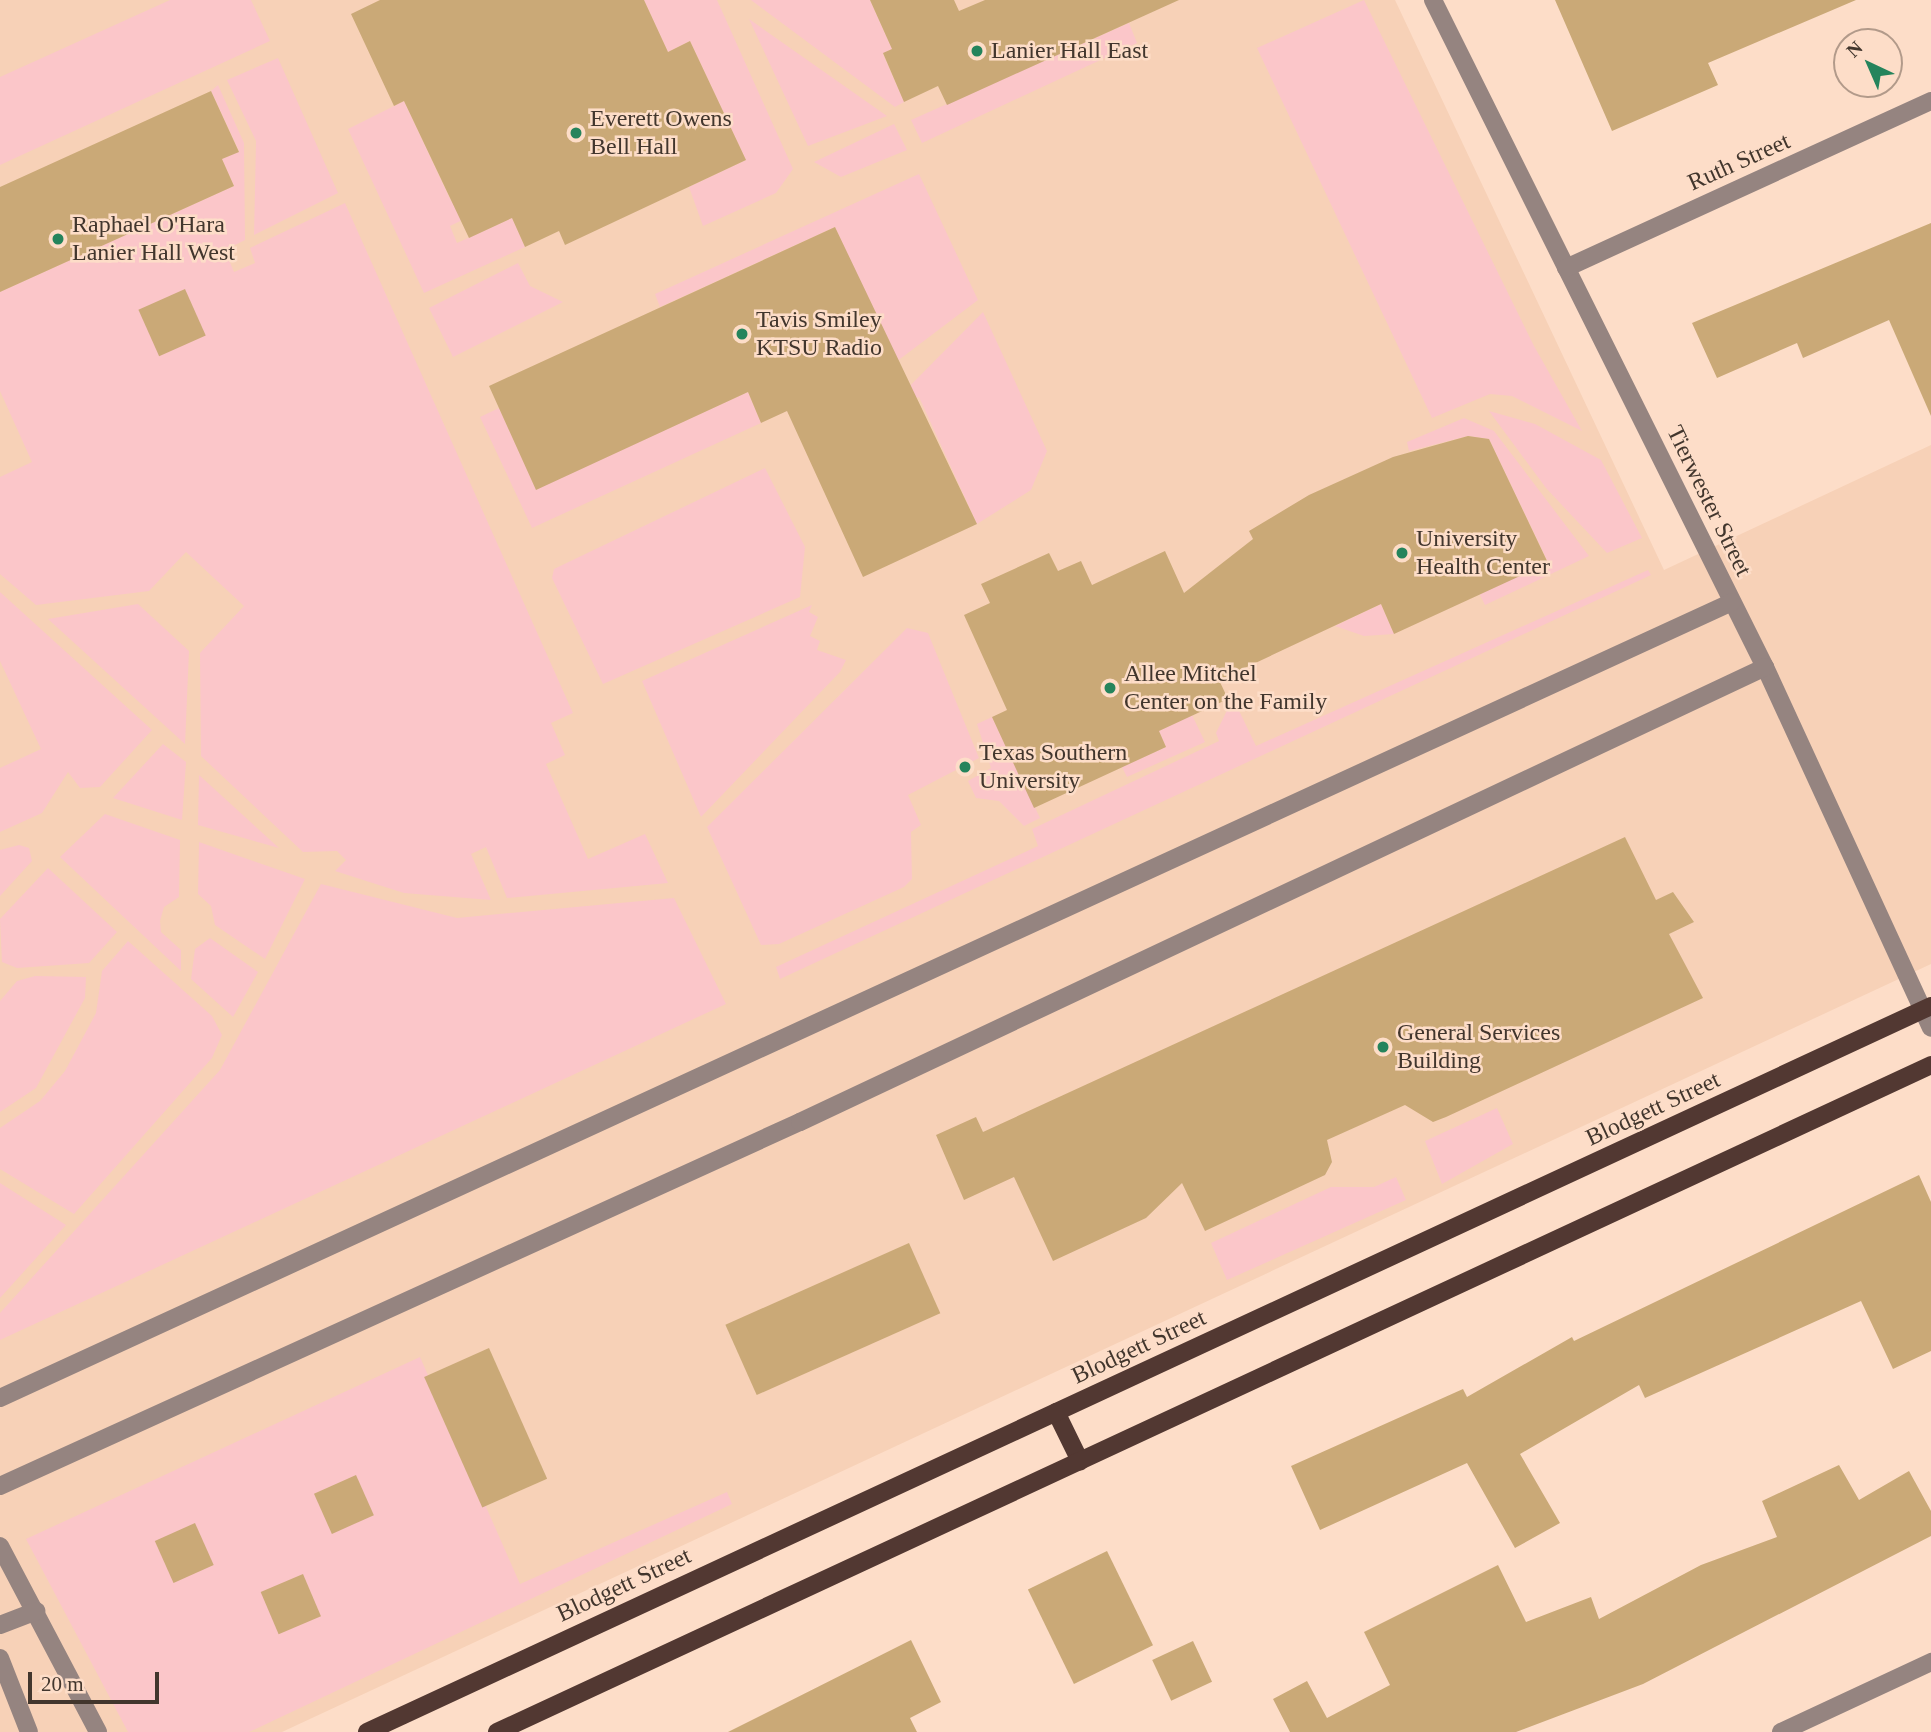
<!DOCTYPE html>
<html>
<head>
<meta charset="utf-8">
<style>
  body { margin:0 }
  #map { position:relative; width:1931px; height:1732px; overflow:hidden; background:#fdddc8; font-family:Georgia,serif }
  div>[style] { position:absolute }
  .built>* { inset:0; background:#f7d1b7 }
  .green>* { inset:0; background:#fbc6c9 }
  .building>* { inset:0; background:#caa977; transform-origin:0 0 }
  .minor>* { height:18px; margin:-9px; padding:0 9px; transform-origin:9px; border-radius:9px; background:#958480 }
  .major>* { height:18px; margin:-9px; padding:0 9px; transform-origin:9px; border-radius:9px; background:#523832 }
  .dots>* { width:19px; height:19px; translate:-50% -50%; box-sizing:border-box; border:4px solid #fdddc8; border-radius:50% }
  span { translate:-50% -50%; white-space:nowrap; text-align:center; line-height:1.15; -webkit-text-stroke:5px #fdddc8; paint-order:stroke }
  .poi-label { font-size:24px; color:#42362d }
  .left { translate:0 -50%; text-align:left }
  .street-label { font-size:24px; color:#42362d }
  .north { position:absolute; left:1833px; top:28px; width:70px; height:70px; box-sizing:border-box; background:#fdddc8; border:2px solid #b29a8a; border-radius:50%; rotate:316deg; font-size:19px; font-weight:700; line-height:28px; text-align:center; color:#42362d }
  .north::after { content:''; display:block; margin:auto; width:24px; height:32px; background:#25845c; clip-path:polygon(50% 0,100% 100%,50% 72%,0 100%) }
  .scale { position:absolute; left:28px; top:1672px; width:131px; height:32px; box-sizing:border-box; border:4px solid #42362d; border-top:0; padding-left:9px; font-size:21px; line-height:24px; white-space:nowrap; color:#42362d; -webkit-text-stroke:5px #fdddc8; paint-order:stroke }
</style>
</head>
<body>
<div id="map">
  <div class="built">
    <i style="clip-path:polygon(0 0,1395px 0,1664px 570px,1931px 445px,1931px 964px,282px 1732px,0 1732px)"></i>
  </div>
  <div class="green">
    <i style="clip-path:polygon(170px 0,251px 0,270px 41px,0 165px,0 77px)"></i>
    <i style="clip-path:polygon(644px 0,717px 0,793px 169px,776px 193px,703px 226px,689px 187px,746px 160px,690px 41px,668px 52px)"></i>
    <i style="clip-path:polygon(751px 0,870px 0,892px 49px,883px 54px,904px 102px,895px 107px)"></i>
    <i style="clip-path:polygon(1364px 0,1534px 346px,1582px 431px,1512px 396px,1490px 394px,1432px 418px,1257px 48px)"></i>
    <i style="clip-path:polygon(749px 19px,887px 116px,808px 146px)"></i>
    <i style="clip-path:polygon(1129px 23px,1137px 43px,922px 143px,911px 120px)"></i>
    <i style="clip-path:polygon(278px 58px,338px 193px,254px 235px,256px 141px,227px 80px)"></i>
    <i style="clip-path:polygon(218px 85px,244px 143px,245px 240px,225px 250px,234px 272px,255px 263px,250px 248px,345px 203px,573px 713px,551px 723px,565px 755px,546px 764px,588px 859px,645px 834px,668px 883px,507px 898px,486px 847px,471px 854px,491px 900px,404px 893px,335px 871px,346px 860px,337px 851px,303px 852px,201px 756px,200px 653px,244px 606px,186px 552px,149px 591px,36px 605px,0 574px,0 477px,32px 462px,0 391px,0 292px,234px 186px,222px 159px,239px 151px,211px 91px)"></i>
    <i style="clip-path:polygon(404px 101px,451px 201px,483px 210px,450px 226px,457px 243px,512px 218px,525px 247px,424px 293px,348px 129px)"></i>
    <i style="clip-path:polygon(894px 124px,907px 150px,841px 177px,814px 162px)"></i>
    <i style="clip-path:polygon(919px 174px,978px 300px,896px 362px,835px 227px,660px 307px,655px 294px)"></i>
    <i style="clip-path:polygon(518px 263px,530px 286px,563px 302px,453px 357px,429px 308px)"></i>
    <i style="clip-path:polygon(983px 312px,1047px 451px,1031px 490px,977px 524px,919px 397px,883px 413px)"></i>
    <i style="clip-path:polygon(748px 392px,761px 423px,532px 528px,480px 417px,499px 408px,536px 489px)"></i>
    <i style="clip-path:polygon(1489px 411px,1535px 424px,1601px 460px,1642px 538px,1607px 553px,1546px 488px)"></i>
    <i style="clip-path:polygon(1464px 418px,1494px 431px,1589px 556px,1485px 605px,1479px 593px,1548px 562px,1489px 439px,1468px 436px,1409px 451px,1407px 442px)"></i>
    <i style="clip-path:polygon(765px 468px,805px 547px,800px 597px,603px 684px,552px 578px,554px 569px)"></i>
    <i style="clip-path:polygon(1648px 570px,1651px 575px,780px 979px,776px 967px,1038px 846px,1032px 829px,1219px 741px,1216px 733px,1233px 698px,1256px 746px)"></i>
    <i style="clip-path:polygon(0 592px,152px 730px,100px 787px,80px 788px,68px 772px,42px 813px,0 832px,0 768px,41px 749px,0 661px)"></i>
    <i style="clip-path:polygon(138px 604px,189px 651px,185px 744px,48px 619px)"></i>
    <i style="clip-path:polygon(1381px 604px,1394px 634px,1364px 636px,1335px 626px)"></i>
    <i style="clip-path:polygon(812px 605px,809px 612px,818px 617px,810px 636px,820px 641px,817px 650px,846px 660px,840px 672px,701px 817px,642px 681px)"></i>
    <i style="clip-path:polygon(907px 628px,928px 633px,979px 758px,908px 795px,921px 825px,911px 832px,912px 879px,904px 887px,779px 944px,761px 945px,707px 827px)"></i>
    <i style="clip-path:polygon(1192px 715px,1205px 742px,1127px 777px,1122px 767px,1166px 747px,1159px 731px)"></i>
    <i style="clip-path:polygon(992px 717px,1040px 818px,1024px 826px,999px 801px,976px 798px,968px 781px,991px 768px,977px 724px)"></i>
    <i style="clip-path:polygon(163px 744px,186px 762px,182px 820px,113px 798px)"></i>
    <i style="clip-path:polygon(199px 775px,279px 848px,198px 825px)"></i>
    <i style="clip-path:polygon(105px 814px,180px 840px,179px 897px,164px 907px,160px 921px,161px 932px,181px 950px,181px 971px,60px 857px)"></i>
    <i style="clip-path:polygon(199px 842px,305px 879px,265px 959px,215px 925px,211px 906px,198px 894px)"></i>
    <i style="clip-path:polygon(19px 845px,29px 848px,32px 861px,0 896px,0 850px)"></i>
    <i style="clip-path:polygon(48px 868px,117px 932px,89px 963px,17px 968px,2px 962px,0 919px)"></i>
    <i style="clip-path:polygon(321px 884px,457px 918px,674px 898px,726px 1004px,0 1340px,0 1313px,220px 1070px)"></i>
    <i style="clip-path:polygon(210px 938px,258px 972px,233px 1017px,191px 979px,195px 949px)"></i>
    <i style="clip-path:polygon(128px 941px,212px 1016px,222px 1035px,212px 1058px,74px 1214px,0 1169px,0 1128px,40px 1101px,65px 1071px,96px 1013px,102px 971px)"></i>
    <i style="clip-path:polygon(35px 976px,86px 977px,85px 998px,36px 1088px,0 1112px,0 1001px,17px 981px)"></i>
    <i style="clip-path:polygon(1497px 1108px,1513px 1144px,1442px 1184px,1425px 1141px)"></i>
    <i style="clip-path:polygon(1396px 1177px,1406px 1200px,1227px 1280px,1211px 1243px,1331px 1187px,1374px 1187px)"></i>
    <i style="clip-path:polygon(0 1183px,66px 1225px,0 1298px)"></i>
    <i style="clip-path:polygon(420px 1357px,520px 1584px,727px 1492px,732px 1504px,249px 1732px,128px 1732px,26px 1539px)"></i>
  </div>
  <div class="building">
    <i style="clip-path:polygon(380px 0,644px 0,668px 52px,690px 41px,746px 160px,565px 245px,559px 231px,525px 247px,512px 218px,469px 238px,404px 101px,394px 106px,351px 14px)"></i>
    <i style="clip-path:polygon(870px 0,954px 0,959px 11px,985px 0,1179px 0,947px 105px,938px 86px,904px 102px,883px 53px,892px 49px)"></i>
    <i style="clip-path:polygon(1555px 0,1856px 0,1708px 63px,1718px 85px,1612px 131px)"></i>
    <i style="clip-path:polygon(211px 91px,239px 152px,222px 159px,234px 186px,0 292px,0 187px)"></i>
    <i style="clip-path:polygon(1931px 223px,1931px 416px,1889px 320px,1803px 358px,1797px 343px,1717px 378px,1692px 323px)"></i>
    <i style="clip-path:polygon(835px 227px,977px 524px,863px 577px,787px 411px,761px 423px,748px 392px,536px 490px,489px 386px)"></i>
    <i style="left:185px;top:289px;width:51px;height:51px;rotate:66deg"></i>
    <i style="clip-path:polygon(1468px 436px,1489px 439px,1548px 563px,1394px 634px,1381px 604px,1219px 680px,1228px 699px,1159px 731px,1166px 747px,1034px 808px,992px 717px,1007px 710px,964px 615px,990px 603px,981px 584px,1049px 553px,1058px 571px,1081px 561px,1092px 585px,1165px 551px,1184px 593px,1253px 539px,1249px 531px,1309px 495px,1393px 457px)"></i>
    <i style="clip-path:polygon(1625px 837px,1656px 900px,1673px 892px,1694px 922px,1669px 934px,1703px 998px,1446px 1117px,1433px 1122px,1405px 1105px,1327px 1140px,1332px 1162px,1325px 1175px,1205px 1231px,1182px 1183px,1146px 1218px,1053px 1261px,1014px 1177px,964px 1200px,936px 1135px,976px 1117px,983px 1132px)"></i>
    <i style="clip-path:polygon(1919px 1175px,1931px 1202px,1931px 1351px,1893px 1369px,1861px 1301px,1645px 1398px,1639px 1385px,1520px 1454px,1560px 1523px,1515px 1548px,1467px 1463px,1320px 1530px,1291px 1466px,1463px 1389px,1467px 1397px,1572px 1337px,1574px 1341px)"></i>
    <i style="left:909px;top:1243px;width:77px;height:201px;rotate:66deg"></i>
    <i style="left:489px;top:1348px;width:143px;height:71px;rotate:66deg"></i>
    <i style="clip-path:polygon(1839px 1465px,1859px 1500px,1909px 1471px,1931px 1511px,1931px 1536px,1643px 1684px,1516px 1732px,1290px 1732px,1273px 1699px,1307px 1681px,1327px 1718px,1390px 1685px,1364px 1632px,1498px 1565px,1526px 1622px,1591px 1597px,1599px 1619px,1701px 1565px,1777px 1537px,1762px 1501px)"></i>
    <i style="left:356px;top:1475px;width:44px;height:46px;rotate:66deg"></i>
    <i style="left:195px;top:1523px;width:46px;height:44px;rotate:66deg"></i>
    <i style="left:1107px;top:1551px;width:105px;height:88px;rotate:64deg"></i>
    <i style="left:303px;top:1574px;width:46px;height:46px;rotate:67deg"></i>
    <i style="clip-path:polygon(911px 1640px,941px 1702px,910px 1718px,917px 1732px,728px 1732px)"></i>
    <i style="left:1193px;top:1641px;width:45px;height:45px;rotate:65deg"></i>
  </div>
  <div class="minor">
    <i style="left:1433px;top:0;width:745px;rotate:63.54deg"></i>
    <i style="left:1765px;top:667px;width:397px;rotate:65.3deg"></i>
    <i style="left:1566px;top:268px;width:401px;rotate:-24.6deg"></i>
    <i style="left:0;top:1398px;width:1906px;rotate:-24.68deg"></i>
    <i style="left:0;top:1486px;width:879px;rotate:-24.47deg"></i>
    <i style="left:800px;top:1122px;width:1067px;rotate:-25.24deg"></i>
    <i style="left:0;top:1546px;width:210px;rotate:62.2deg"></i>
    <i style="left:0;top:1625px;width:39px;rotate:-21deg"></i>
    <i style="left:0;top:1658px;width:79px;rotate:68.6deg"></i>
    <i style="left:1781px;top:1732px;width:166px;rotate:-25deg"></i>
  </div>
  <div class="major">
    <i style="left:1056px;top:1412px;width:55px;rotate:63.9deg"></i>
    <i style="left:367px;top:1732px;width:1724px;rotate:-24.9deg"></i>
    <i style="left:497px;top:1732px;width:1582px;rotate:-24.94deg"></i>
  </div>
  <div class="dots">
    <i style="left:977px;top:51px;background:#25845c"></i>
    <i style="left:576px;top:133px;background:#25845c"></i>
    <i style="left:58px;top:239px;background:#25845c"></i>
    <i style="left:742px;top:334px;background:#25845c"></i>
    <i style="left:1402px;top:553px;background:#25845c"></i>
    <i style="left:1110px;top:688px;background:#25845c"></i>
    <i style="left:965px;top:767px;background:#25845c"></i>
    <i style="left:1383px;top:1047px;background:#25845c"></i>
  </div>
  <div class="poi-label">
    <span class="left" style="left:991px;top:51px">Lanier Hall East</span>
    <span class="left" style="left:590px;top:133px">Everett Owens<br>Bell Hall</span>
    <span class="left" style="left:72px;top:239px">Raphael O'Hara<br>Lanier Hall West</span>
    <span class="left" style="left:756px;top:334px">Tavis Smiley<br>KTSU Radio</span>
    <span class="left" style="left:1416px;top:553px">University<br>Health Center</span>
    <span class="left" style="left:1124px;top:688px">Allee Mitchel<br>Center on the Family</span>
    <span class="left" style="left:979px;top:767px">Texas Southern<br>University</span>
    <span class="left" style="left:1397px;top:1047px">General Services<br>Building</span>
  </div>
  <div class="street-label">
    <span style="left:1739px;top:162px;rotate:-24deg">Ruth Street</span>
    <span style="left:1709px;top:501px;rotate:64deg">Tierwester Street</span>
    <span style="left:1653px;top:1109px;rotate:-25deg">Blodgett Street</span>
    <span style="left:1139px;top:1347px;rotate:-25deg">Blodgett Street</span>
    <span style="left:624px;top:1585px;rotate:-25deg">Blodgett Street</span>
  </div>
  <div class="north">N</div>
  <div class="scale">20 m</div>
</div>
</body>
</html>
